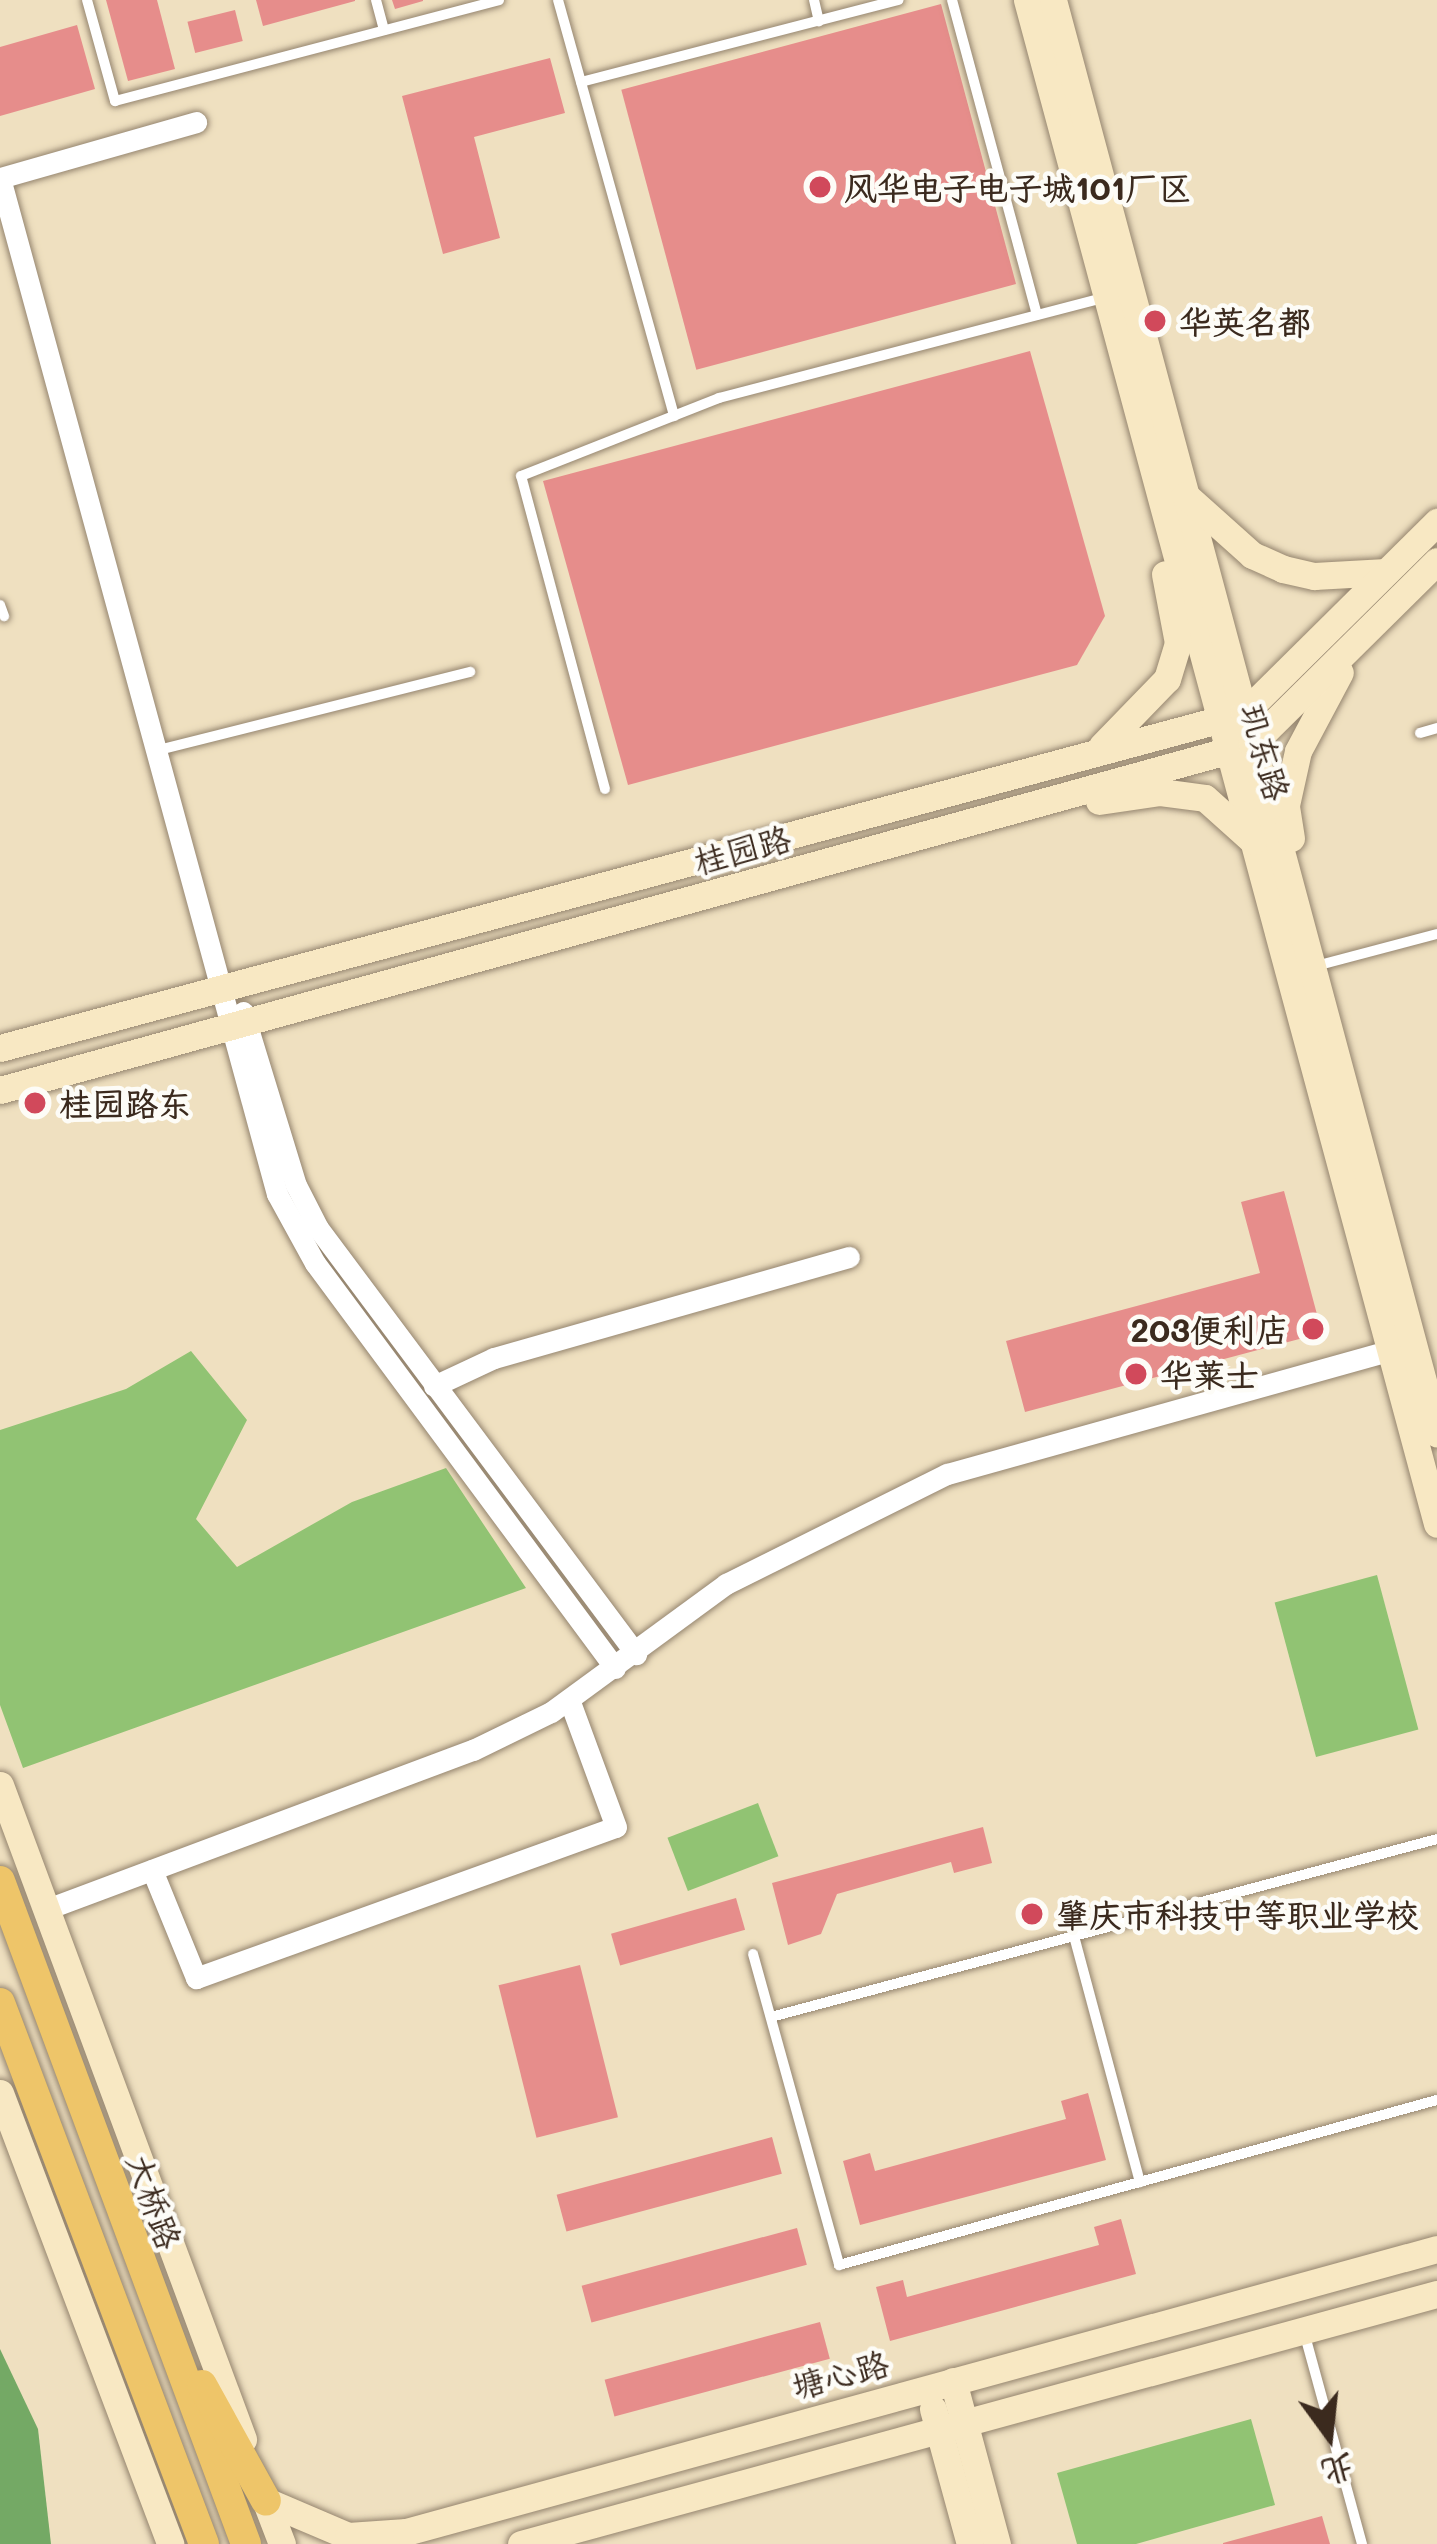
<!DOCTYPE html>
<html>
<head>
<meta charset="utf-8">
<style>
  body { margin:0 }
  #map { position:relative; width:1437px; height:2544px; overflow:hidden; background:#efe0c0; font-family:Mali,"LXGW WenKai TC",sans-serif }
  div>[style] { position:absolute }
  .green>* { inset:0; background:#91c373; transform-origin:0 0 }
  .forest>* { inset:0; background:#74a965 }
  .building>* { inset:0; background:#e68d8b; transform-origin:0 0 }
  .roads { filter:drop-shadow(0 0 3px #95856f) drop-shadow(0 0 3px #95856f) }
  .lane>* { height:10px; margin:-5px; padding:0 5px; transform-origin:5px; border-radius:5px; background:#fff }
  .street>* { height:21px; margin:-10.5px; padding:0 10.5px; transform-origin:10.5px; border-radius:10.5px; background:#fff }
  .secondary>* { height:27px; margin:-13.5px; padding:0 13.5px; transform-origin:13.5px; border-radius:13.5px; background:#f8e8c3 }
  .primary>* { height:30px; margin:-15px; padding:0 15px; transform-origin:15px; border-radius:15px; background:#eec569 }
  .dots>* { width:33px; height:33px; translate:-50% -50%; box-sizing:border-box; border:6px solid #fdfcf7; border-radius:50% }
  span { translate:-50% -50%; white-space:nowrap; text-align:center; line-height:1.15; -webkit-text-stroke:9px #fdfcf7; paint-order:stroke }
  .poi-label { font-size:33px; color:#3b2a1e; font-weight:700 }
  .left { translate:0 -50%; text-align:left }
  .right { translate:-100% -50%; text-align:right }
  .street-label { font-size:33px; color:#3b2a1e }
  .north { position:absolute; left:1269px; top:2376px; width:120px; height:120px; -webkit-text-stroke:9px #fdfcf7; paint-order:stroke; rotate:165deg; font-size:33px; font-weight:700; line-height:48px; text-align:center; color:#3b2a1e }
  .north::after { content:''; display:block; margin:auto; width:42px; height:54px; background:#3b2a1e; clip-path:polygon(50% 0,100% 100%,50% 72%,0 100%) }
</style>
</head>
<body>
<div id="map">
  <div class="green">
    <i style="clip-path:polygon(191px 1351px,247px 1420px,196px 1519px,237px 1567px,352px 1502px,446px 1468px,526px 1588px,23px 1768px,0 1705px,0 1430px,126px 1389px)"></i>
    <i style="left:1377px;top:1575px;width:160px;height:106px;rotate:75deg"></i>
    <i style="left:758px;top:1803px;width:57px;height:97px;rotate:69deg"></i>
    <i style="clip-path:polygon(1251px 2419px,1275px 2505px,1136px 2544px,1077px 2544px,1057px 2473px)"></i>
  </div>
  <div class="forest">
    <i style="clip-path:polygon(0 2349px,38px 2429px,51px 2544px,0 2544px)"></i>
  </div>
  <div class="building">
    <i style="clip-path:polygon(106px 0,157px 0,175px 69px,128px 81px)"></i>
    <i style="clip-path:polygon(256px 0,355px 0,355px 1px,263px 26px)"></i>
    <i style="clip-path:polygon(392px 0,423px 0,423px 1px,395px 9px)"></i>
    <i style="left:941px;top:4px;width:290px;height:331px;rotate:75deg"></i>
    <i style="left:235px;top:10px;width:32px;height:49px;rotate:76deg"></i>
    <i style="clip-path:polygon(77px 25px,95px 89px,0 116px,0 47px)"></i>
    <i style="clip-path:polygon(550px 58px,565px 113px,474px 137px,500px 238px,443px 254px,402px 96px)"></i>
    <i style="clip-path:polygon(1030px 351px,1105px 616px,1077px 665px,628px 785px,543px 481px)"></i>
    <i style="clip-path:polygon(1284px 1191px,1322px 1333px,1025px 1412px,1006px 1341px,1260px 1273px,1241px 1202px)"></i>
    <i style="clip-path:polygon(983px 1827px,992px 1863px,954px 1873px,951px 1862px,837px 1894px,821px 1934px,788px 1945px,772px 1883px)"></i>
    <i style="left:736px;top:1898px;width:33px;height:130px;rotate:74deg"></i>
    <i style="left:580px;top:1965px;width:157px;height:84px;rotate:76deg"></i>
    <i style="clip-path:polygon(1088px 2093px,1106px 2160px,860px 2225px,843px 2161px,870px 2153px,875px 2171px,1066px 2119px,1061px 2101px)"></i>
    <i style="left:772px;top:2137px;width:38px;height:223px;rotate:75deg"></i>
    <i style="clip-path:polygon(1121px 2219px,1136px 2274px,890px 2341px,876px 2287px,903px 2280px,907px 2297px,1099px 2245px,1094px 2227px)"></i>
    <i style="left:797px;top:2228px;width:38px;height:223px;rotate:75deg"></i>
    <i style="left:820px;top:2322px;width:38px;height:223px;rotate:75deg"></i>
    <i style="clip-path:polygon(1322px 2516px,1330px 2544px,1223px 2544px,1223px 2543px)"></i>
  </div>
  <div class="roads">
    <div class="lane">
      <i style="left:87px;top:0;width:105px;rotate:74.5deg"></i>
      <i style="left:115px;top:101px;width:397px;rotate:-14.7deg"></i>
      <i style="left:376px;top:0;width:31px;rotate:75deg"></i>
      <i style="left:558px;top:0;width:432px;rotate:74.4deg"></i>
      <i style="left:814px;top:0;width:22px;rotate:77deg"></i>
      <i style="left:952px;top:0;width:326px;rotate:74.9deg"></i>
      <i style="left:581px;top:82px;width:328px;rotate:-14.5deg"></i>
      <i style="left:0;top:605px;width:12px;rotate:70deg"></i>
      <i style="left:1420px;top:733px;width:18px;rotate:-16deg"></i>
      <i style="left:159px;top:750px;width:321px;rotate:-14.1deg"></i>
      <i style="left:605px;top:789px;width:324px;rotate:-105deg"></i>
      <i style="left:521px;top:476px;width:213px;rotate:-21.5deg"></i>
      <i style="left:719px;top:398px;width:401px;rotate:-14.6deg"></i>
      <i style="left:1312px;top:967px;width:129px;rotate:-14.8deg"></i>
      <i style="left:1074px;top:1936px;width:255px;rotate:75deg"></i>
      <i style="left:753px;top:1954px;width:323px;rotate:74.5deg"></i>
      <i style="left:839px;top:2265px;width:620px;rotate:-15.43deg"></i>
      <i style="left:771px;top:2017px;width:689px;rotate:-14.96deg"></i>
      <i style="left:1304px;top:2332px;width:220px;rotate:74.7deg"></i>
    </div>
    <div class="street">
      <i style="left:0;top:178px;width:1053px;rotate:74.75deg"></i>
      <i style="left:277px;top:1194px;width:79px;rotate:61.2deg"></i>
      <i style="left:315px;top:1263px;width:504px;rotate:53.47deg"></i>
      <i style="left:0;top:178px;width:204px;rotate:-15.9deg"></i>
      <i style="left:243px;top:1012px;width:181px;rotate:73deg"></i>
      <i style="left:296px;top:1185px;width:48px;rotate:62.9deg"></i>
      <i style="left:318px;top:1228px;width:532px;rotate:53.26deg"></i>
      <i style="left:434px;top:1386px;width:66px;rotate:-25deg"></i>
      <i style="left:494px;top:1358px;width:369px;rotate:-15.9deg"></i>
      <i style="left:152px;top:1870px;width:117px;rotate:67.8deg"></i>
      <i style="left:196px;top:1978px;width:446px;rotate:-19.8deg"></i>
      <i style="left:616px;top:1827px;width:136px;rotate:-110.2deg"></i>
      <i style="left:47px;top:1909px;width:455px;rotate:-20.5deg"></i>
      <i style="left:473px;top:1750px;width:87px;rotate:-26deg"></i>
      <i style="left:551px;top:1712px;width:217px;rotate:-36.2deg"></i>
      <i style="left:726px;top:1584px;width:247px;rotate:-26.5deg"></i>
      <i style="left:947px;top:1474px;width:471px;rotate:-15.6deg"></i>
    </div>
    <div class="secondary">
      <i style="left:1027px;top:0;width:1578px;rotate:74.94deg"></i>
      <i style="left:1053px;top:0;width:1484px;rotate:75deg"></i>
      <i style="left:1185px;top:495px;width:90px;rotate:41.8deg"></i>
      <i style="left:1252px;top:555px;width:34px;rotate:24deg"></i>
      <i style="left:1283px;top:569px;width:32px;rotate:13deg"></i>
      <i style="left:1314px;top:576px;width:72px;rotate:-3.2deg"></i>
      <i style="left:1102px;top:746px;width:93px;rotate:-45.9deg"></i>
      <i style="left:1167px;top:679px;width:38px;rotate:-73deg"></i>
      <i style="left:1178px;top:643px;width:70px;rotate:-100.7deg"></i>
      <i style="left:1099px;top:801px;width:62px;rotate:-8.4deg"></i>
      <i style="left:1160px;top:792px;width:45px;rotate:7.6deg"></i>
      <i style="left:1205px;top:798px;width:64px;rotate:41.9deg"></i>
      <i style="left:1291px;top:838px;width:33px;rotate:-99deg"></i>
      <i style="left:1286px;top:805px;width:55px;rotate:-77.5deg"></i>
      <i style="left:1298px;top:751px;width:89px;rotate:-62deg"></i>
      <i style="left:0;top:1048px;width:1288px;rotate:-15.07deg"></i>
      <i style="left:1244px;top:713px;width:272px;rotate:-44.7deg"></i>
      <i style="left:0;top:1090px;width:1299px;rotate:-15.45deg"></i>
      <i style="left:1252px;top:744px;width:260px;rotate:-44.7deg"></i>
      <i style="left:0;top:1785px;width:698px;rotate:69.62deg"></i>
      <i style="left:0;top:2093px;width:482px;rotate:69.3deg"></i>
      <i style="left:953px;top:2381px;width:169px;rotate:74.9deg"></i>
      <i style="left:933px;top:2409px;width:140px;rotate:74.7deg"></i>
      <i style="left:264px;top:2497px;width:50px;rotate:69deg"></i>
      <i style="left:266px;top:2501px;width:89px;rotate:23.1deg"></i>
      <i style="left:348px;top:2536px;width:58px;rotate:-3.9deg"></i>
      <i style="left:406px;top:2532px;width:1069px;rotate:-15.35deg"></i>
      <i style="left:521px;top:2544px;width:950px;rotate:-15.27deg"></i>
    </div>
    <div class="primary">
      <i style="left:0;top:1881px;width:707px;rotate:69.64deg"></i>
      <i style="left:0;top:2003px;width:578px;rotate:69.34deg"></i>
      <i style="left:202px;top:2385px;width:132px;rotate:61.1deg"></i>
    </div>
  </div>
  <div class="dots">
    <i style="left:820px;top:187px;background:#d1495b"></i>
    <i style="left:1155px;top:321px;background:#d1495b"></i>
    <i style="left:35px;top:1103px;background:#d1495b"></i>
    <i style="left:1313px;top:1329px;background:#d1495b"></i>
    <i style="left:1136px;top:1374px;background:#d1495b"></i>
    <i style="left:1032px;top:1914px;background:#d1495b"></i>
  </div>
  <div class="poi-label">
    <span class="left" style="left:844px;top:187px">风华电子电子城101厂区</span>
    <span class="left" style="left:1179px;top:321px">华英名都</span>
    <span class="left" style="left:59px;top:1103px">桂园路东</span>
    <span class="right" style="left:1289px;top:1329px">203便利店</span>
    <span class="left" style="left:1160px;top:1374px">华莱士</span>
    <span class="left" style="left:1056px;top:1914px">肇庆市科技中等职业学校</span>
  </div>
  <div class="street-label">
    <span style="left:1266px;top:752px;rotate:74deg">玑东路</span>
    <span style="left:742px;top:849px;rotate:-15deg">桂园路</span>
    <span style="left:155px;top:2201px;rotate:70deg">大桥路</span>
    <span style="left:840px;top:2374px;rotate:-15deg">塘心路</span>
  </div>
  <div class="north">北</div>
</div>
</body>
</html>
